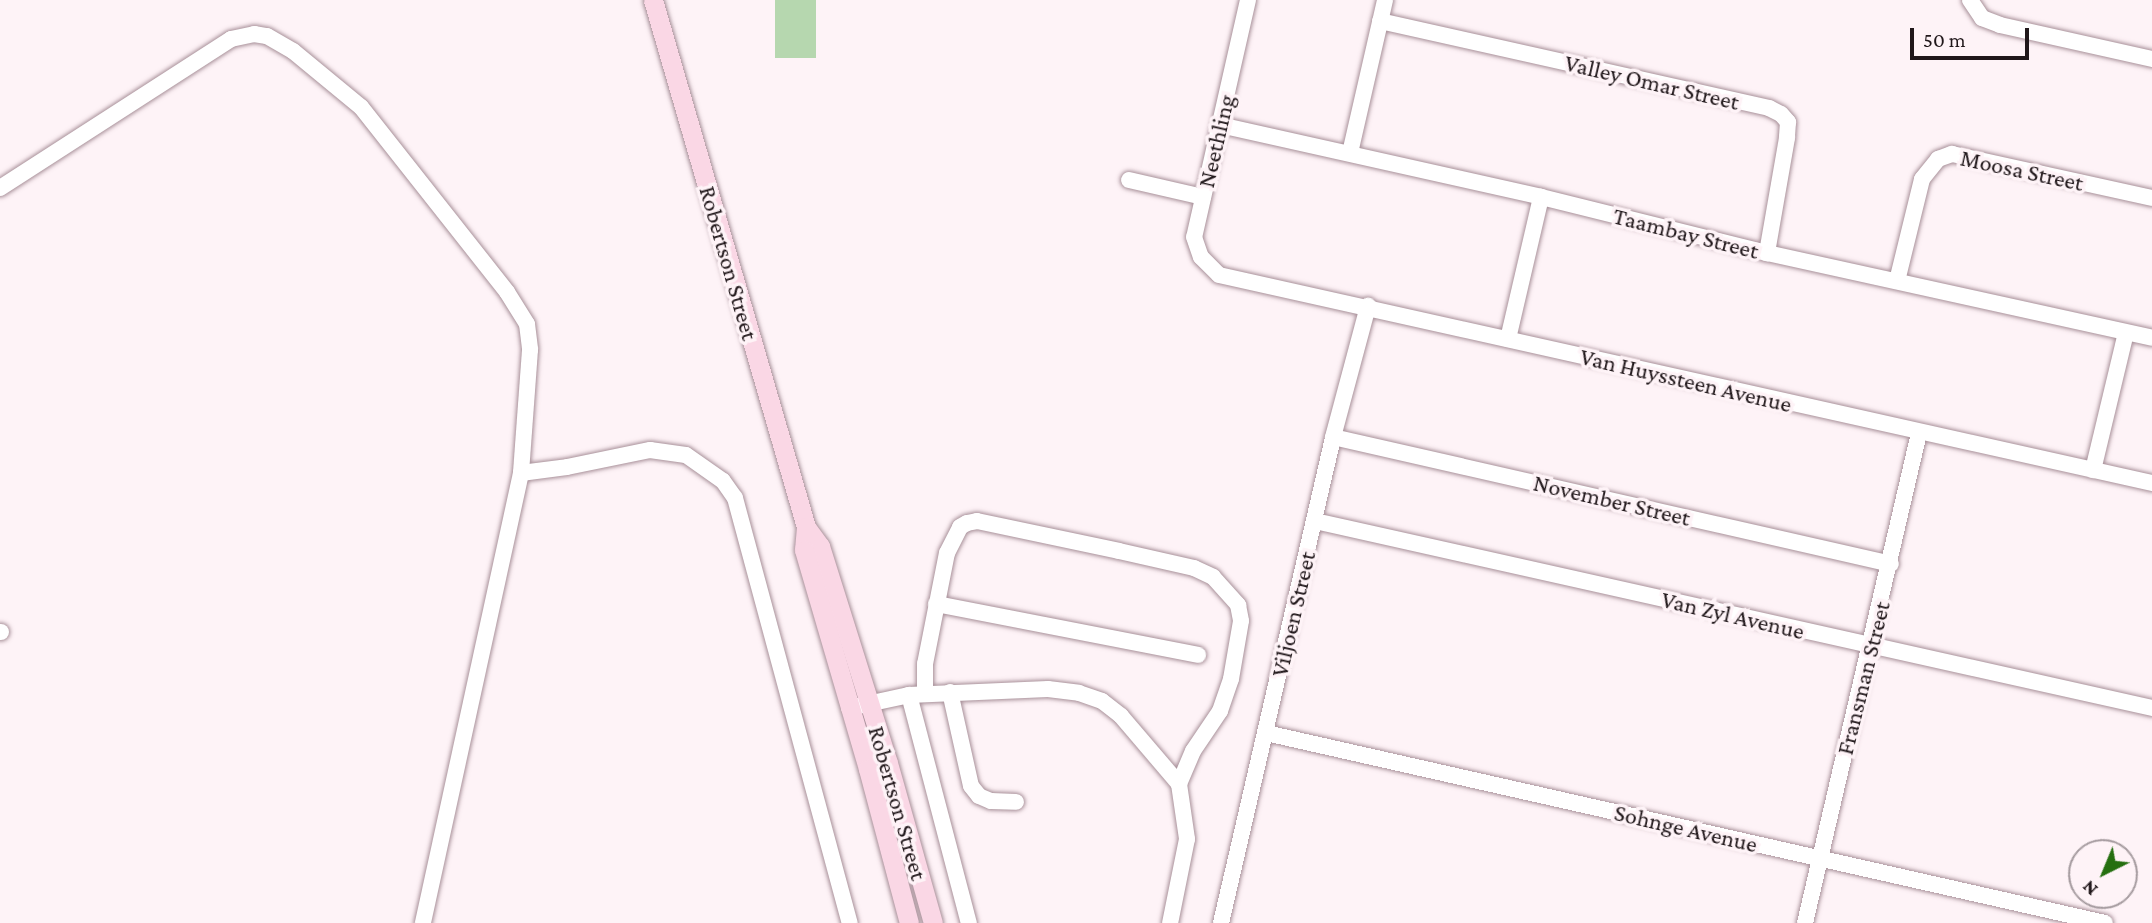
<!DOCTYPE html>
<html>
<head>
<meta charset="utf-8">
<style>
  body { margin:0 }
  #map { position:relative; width:2152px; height:923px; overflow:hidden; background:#fef3f7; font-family:"Crimson Pro",serif }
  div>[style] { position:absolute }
  .green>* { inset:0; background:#b6d7af; transform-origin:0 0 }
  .roads { filter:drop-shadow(0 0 2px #a89099) drop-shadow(0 0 2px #a89099) }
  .minor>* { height:16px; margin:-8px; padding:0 8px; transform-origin:8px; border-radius:8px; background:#fff }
  .major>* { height:19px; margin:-9.5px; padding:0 9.5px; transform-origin:9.5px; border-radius:9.5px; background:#fad7e5 }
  span { translate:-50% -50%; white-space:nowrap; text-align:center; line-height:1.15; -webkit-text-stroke:7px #fef3f7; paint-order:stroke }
  .street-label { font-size:24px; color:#20171a }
  .north { position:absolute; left:2068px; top:839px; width:70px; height:70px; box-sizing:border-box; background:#fef3f7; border:2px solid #a59b9f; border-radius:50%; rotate:223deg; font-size:19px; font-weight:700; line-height:28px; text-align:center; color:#20171a }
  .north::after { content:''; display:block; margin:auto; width:24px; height:32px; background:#256f10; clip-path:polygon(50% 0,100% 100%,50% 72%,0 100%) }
  .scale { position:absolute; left:1910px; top:28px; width:119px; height:32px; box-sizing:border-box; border:4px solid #20171a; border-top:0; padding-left:9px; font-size:21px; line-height:24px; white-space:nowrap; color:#20171a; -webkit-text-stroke:5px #fef3f7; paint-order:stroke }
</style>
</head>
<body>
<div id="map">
  <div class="green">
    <i style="left:775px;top:0;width:41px;height:58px"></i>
  </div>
  <div class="roads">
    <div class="minor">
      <i style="left:1248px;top:0;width:243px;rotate:102.8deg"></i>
      <i style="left:1194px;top:237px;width:21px;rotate:71deg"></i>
      <i style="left:1201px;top:257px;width:25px;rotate:45deg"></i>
      <i style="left:1219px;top:275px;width:956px;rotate:12.57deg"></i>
      <i style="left:1970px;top:0;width:22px;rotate:56deg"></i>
      <i style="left:1982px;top:18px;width:19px;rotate:21deg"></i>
      <i style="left:2000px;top:25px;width:156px;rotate:12.6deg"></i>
      <i style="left:1380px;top:21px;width:399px;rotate:12.6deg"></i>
      <i style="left:1769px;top:108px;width:13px;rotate:27deg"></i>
      <i style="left:1781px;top:114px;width:11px;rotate:49deg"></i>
      <i style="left:1788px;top:122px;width:16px;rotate:94deg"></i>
      <i style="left:1787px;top:138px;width:117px;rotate:99.9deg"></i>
      <i style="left:1220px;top:125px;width:329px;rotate:12.6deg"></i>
      <i style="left:1541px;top:197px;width:233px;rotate:13.9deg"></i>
      <i style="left:1767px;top:253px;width:394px;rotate:12.4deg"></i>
      <i style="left:1350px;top:153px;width:157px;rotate:-77.1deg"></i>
      <i style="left:1129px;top:180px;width:76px;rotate:12.9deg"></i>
      <i style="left:0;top:188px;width:275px;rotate:-32.8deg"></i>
      <i style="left:231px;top:39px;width:24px;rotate:-12deg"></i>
      <i style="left:254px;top:34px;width:13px;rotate:9deg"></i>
      <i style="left:267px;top:36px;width:30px;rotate:30deg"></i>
      <i style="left:293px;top:51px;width:88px;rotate:39.5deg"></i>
      <i style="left:361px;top:107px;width:236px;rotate:51.7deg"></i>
      <i style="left:507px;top:292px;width:38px;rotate:58deg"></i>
      <i style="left:527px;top:324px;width:26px;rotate:83deg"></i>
      <i style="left:530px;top:350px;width:123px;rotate:94.2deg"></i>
      <i style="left:521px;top:473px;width:461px;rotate:102.3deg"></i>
      <i style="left:1897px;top:281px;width:105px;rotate:-76.2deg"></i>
      <i style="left:1922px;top:179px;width:26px;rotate:-51deg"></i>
      <i style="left:1938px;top:159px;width:15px;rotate:-20deg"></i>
      <i style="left:1952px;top:154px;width:205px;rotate:12.4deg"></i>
      <i style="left:1508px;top:339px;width:146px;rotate:-76.9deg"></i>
      <i style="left:1333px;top:437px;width:572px;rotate:12.82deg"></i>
      <i style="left:2093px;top:470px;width:141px;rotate:-76.5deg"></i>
      <i style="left:521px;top:473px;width:46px;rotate:-7.4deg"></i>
      <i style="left:567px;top:467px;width:85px;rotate:-11.6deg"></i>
      <i style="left:650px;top:450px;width:36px;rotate:8deg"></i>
      <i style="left:686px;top:455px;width:45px;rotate:35.1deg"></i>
      <i style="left:723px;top:481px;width:21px;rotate:55deg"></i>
      <i style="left:735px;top:498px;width:440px;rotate:74.9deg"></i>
      <i style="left:1315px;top:521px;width:858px;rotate:12.59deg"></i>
      <i style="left:936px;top:604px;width:267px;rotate:11deg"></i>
      <i style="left:0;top:632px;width:1px"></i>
      <i style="left:950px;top:692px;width:96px;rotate:77.4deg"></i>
      <i style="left:971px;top:786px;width:13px;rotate:51deg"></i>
      <i style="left:979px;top:796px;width:13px;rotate:23deg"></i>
      <i style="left:991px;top:801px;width:25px;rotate:2deg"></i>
      <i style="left:925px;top:694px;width:30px;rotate:-90deg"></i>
      <i style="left:925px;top:664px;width:113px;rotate:-78.8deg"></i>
      <i style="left:947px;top:553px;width:29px;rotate:-63deg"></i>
      <i style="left:960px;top:527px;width:8px;rotate:-30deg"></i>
      <i style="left:967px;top:523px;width:10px;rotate:-11deg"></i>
      <i style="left:977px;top:521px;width:145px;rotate:11.9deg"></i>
      <i style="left:1119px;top:551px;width:77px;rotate:12.8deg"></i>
      <i style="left:1194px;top:568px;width:21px;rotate:25deg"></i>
      <i style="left:1213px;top:577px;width:38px;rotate:48deg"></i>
      <i style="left:1238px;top:605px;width:16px;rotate:79deg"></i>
      <i style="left:1241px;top:621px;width:59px;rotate:99.8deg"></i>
      <i style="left:1231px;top:679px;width:34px;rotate:109deg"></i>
      <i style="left:1220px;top:711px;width:48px;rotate:124deg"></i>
      <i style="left:1193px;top:751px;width:36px;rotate:113deg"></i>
      <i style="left:1179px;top:784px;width:56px;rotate:81.7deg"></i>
      <i style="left:1187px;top:839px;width:86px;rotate:101.4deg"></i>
      <i style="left:909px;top:695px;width:139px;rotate:-2.5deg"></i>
      <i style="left:1048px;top:689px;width:31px;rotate:7deg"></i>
      <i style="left:1079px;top:693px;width:24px;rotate:19deg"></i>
      <i style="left:1102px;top:701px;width:24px;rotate:38deg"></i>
      <i style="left:1121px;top:716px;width:89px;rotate:49.5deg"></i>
      <i style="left:849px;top:708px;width:61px;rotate:-12.2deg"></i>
      <i style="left:909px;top:695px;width:236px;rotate:75.3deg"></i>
      <i style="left:1266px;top:733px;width:860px;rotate:12.76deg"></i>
      <i style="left:1221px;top:923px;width:499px;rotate:-77deg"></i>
      <i style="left:1333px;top:437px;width:136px;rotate:-75deg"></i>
      <i style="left:1805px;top:923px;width:503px;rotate:-76.9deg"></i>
    </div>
    <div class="major">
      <i style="left:653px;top:0;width:549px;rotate:73.81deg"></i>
      <i style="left:806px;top:527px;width:24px;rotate:54deg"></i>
      <i style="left:820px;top:546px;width:227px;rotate:72.6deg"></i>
      <i style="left:888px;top:763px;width:166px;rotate:74.3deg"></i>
      <i style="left:806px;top:527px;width:23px;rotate:95deg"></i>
      <i style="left:804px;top:550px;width:228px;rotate:73.7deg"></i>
      <i style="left:868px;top:769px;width:159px;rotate:75.1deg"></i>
    </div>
  </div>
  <div class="street-label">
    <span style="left:1652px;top:82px;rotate:13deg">Valley Omar Street</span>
    <span style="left:1216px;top:141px;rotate:-77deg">Neethling</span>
    <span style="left:2022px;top:170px;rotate:12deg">Moosa Street</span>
    <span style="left:1686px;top:233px;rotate:14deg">Taambay Street</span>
    <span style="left:729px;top:263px;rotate:74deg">Robertson Street</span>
    <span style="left:1686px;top:380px;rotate:13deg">Van Huyssteen Avenue</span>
    <span style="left:1612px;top:500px;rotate:13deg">November Street</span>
    <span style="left:1293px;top:614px;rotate:-77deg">Viljoen Street</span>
    <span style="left:1733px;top:615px;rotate:13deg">Van Zyl Avenue</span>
    <span style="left:1863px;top:678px;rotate:-76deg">Fransman Street</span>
    <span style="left:898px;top:803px;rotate:74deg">Robertson Street</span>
    <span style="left:1686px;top:828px;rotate:13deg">Sohnge Avenue</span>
  </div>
  <div class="north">N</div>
  <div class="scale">50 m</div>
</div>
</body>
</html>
